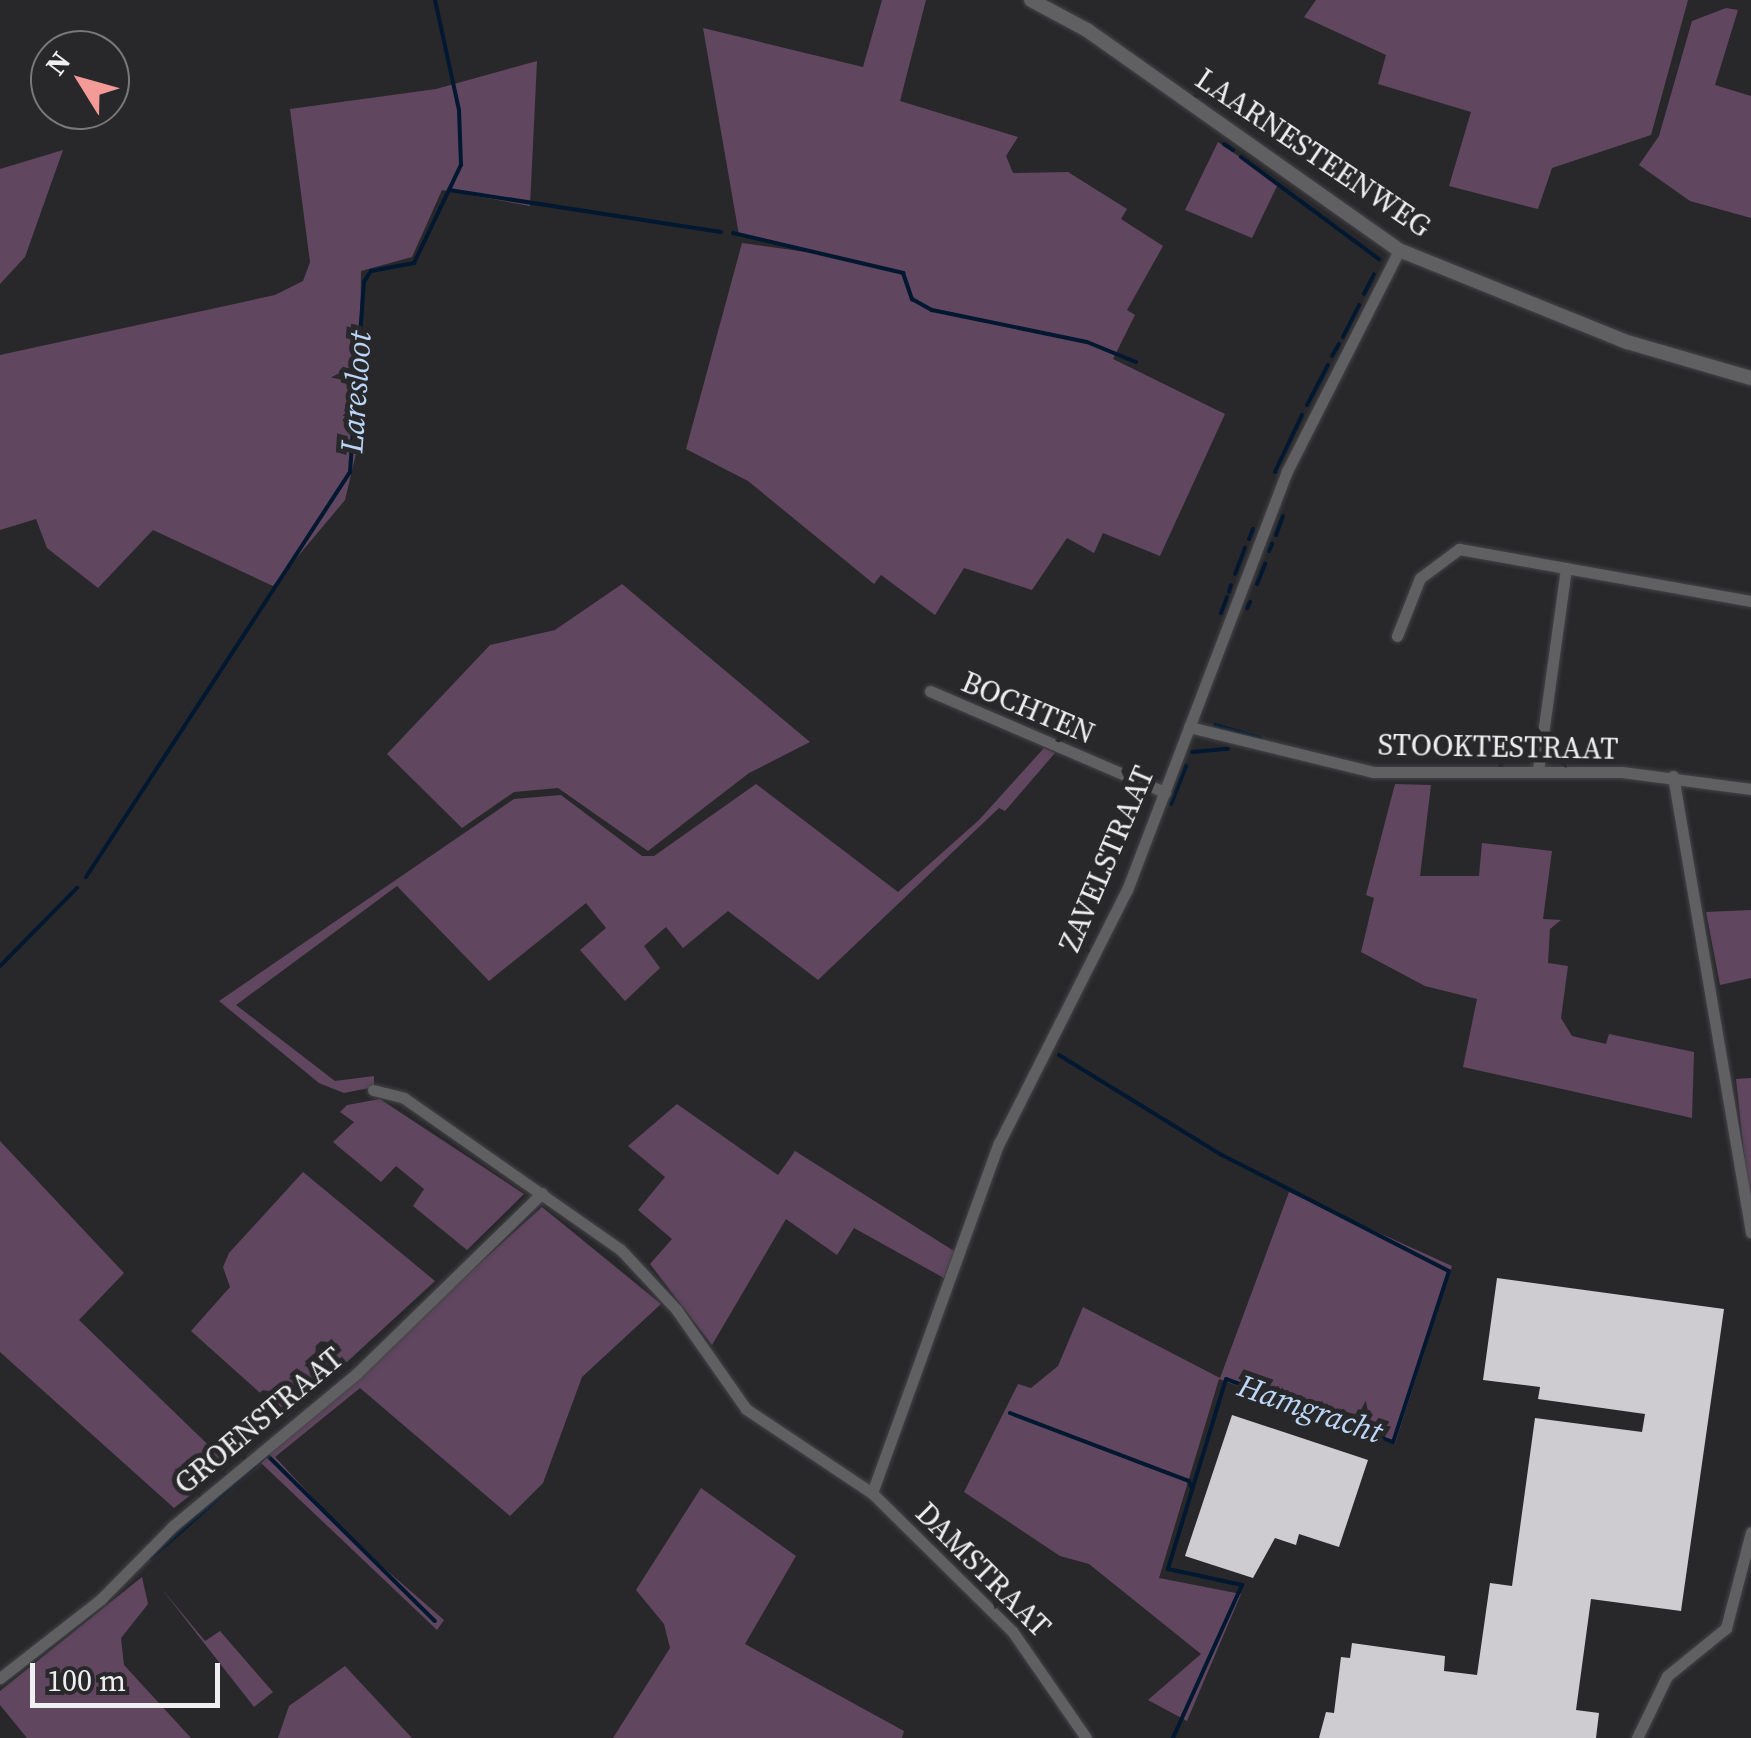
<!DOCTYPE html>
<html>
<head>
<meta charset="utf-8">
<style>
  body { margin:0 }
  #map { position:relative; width:1751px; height:1738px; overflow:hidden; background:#28282b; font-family:"Source Serif 4",serif }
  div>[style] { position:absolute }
  .green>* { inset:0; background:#614660 }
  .stream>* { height:4px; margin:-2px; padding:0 2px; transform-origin:2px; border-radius:2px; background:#021831 }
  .building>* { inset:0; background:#cfccd1 }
  .roads { filter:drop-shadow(0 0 2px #444447) drop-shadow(0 0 2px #444447) }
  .minor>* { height:11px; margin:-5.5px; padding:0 5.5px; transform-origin:5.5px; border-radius:5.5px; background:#606062 }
  .tertiary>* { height:14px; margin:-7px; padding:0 7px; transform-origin:7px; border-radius:7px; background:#606062 }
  span { translate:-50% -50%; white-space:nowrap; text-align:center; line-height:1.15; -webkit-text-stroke:10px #28282b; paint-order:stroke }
  .street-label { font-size:30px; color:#efeff2 }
  .water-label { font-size:32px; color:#bbd6f6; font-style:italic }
  .north { position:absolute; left:30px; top:30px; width:100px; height:100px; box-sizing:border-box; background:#28282b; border:2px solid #78787b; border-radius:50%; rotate:307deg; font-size:28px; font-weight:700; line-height:40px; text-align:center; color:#efeff2 }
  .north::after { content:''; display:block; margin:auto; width:35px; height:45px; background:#f59b97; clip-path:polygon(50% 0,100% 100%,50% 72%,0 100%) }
  .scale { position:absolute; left:30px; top:1663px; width:190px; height:45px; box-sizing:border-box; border:5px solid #efeff2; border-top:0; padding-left:12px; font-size:30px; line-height:35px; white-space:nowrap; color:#efeff2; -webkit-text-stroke:8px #28282b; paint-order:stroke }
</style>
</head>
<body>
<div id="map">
  <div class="green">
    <i style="clip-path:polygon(882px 0,926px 0,900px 101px,1018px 137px,1006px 156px,1013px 173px,1068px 172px,1127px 209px,1121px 219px,1163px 246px,1127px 310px,1135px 315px,1113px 359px,1225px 414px,1160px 556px,1103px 533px,1094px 553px,1067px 538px,1032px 590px,964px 568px,935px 615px,881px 575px,874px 584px,748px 481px,686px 449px,742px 243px,834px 256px,739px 235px,703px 28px,863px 67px)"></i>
    <i style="clip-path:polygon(1316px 0,1688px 0,1651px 135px,1552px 168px,1538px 209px,1449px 186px,1471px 112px,1378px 84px,1386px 55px,1304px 17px)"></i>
    <i style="clip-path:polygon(1726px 8px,1738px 10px,1715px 85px,1751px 96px,1751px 218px,1690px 201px,1639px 165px,1659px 136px,1692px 21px)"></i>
    <i style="clip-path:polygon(537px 61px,530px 206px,442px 190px,412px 257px,361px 271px,359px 441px,345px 500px,273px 586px,153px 530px,98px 588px,47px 548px,36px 519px,0 530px,0 355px,275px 295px,303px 281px,310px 262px,290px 109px,436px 89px)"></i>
    <i style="clip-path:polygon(1218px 142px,1278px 184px,1252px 238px,1185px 210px)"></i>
    <i style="clip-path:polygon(63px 150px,25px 257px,0 284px,0 169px)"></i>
    <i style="clip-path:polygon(622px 584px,810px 742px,749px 773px,648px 851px,558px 788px,514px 792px,462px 828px,387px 754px,490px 645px,555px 630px)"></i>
    <i style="clip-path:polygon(1044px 748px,1055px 753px,1005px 811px,999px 808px,818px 980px,728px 911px,683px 948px,666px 927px,644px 946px,660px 968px,625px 1001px,580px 950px,606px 928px,586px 903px,489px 981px,397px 886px,236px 1005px,335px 1081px,374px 1076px,374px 1087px,344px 1093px,319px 1083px,219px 1001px,514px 799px,561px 795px,642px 856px,654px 856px,756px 784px,898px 892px,979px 820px)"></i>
    <i style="clip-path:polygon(1395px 784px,1431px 785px,1420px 876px,1479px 876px,1482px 843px,1552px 851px,1543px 919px,1561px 920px,1550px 929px,1548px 963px,1568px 966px,1561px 1018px,1572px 1036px,1606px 1044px,1609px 1034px,1694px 1052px,1692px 1118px,1463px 1067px,1477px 999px,1425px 986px,1361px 952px,1374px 898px,1366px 895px)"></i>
    <i style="clip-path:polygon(1751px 910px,1751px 978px,1720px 985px,1706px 912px)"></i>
    <i style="clip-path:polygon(1751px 1078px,1751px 1217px,1736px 1079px)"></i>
    <i style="clip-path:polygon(380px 1099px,524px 1194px,467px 1250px,413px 1206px,424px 1189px,396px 1166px,381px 1182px,333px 1142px,354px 1122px,340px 1112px,347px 1105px)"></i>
    <i style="clip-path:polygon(677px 1104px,778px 1175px,795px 1151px,954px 1251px,944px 1278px,854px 1228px,837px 1255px,786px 1219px,712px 1345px,650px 1264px,672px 1239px,638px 1210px,665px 1177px,628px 1146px)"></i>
    <i style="clip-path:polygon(0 1141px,124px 1273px,79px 1320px,229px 1465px,174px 1508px,0 1352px)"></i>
    <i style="clip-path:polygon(303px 1172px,435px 1281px,287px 1417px,191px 1331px,230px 1287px,223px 1267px,229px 1253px)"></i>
    <i style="clip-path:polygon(1289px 1192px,1452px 1266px,1395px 1444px,1219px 1379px,1159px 1578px,1241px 1594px,1187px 1721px,1148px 1700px,1201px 1654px,1089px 1564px,1060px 1556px,964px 1492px,1018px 1384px,1031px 1388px,1058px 1366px,1083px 1307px,1220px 1378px)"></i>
    <i style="clip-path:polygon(542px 1207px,661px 1304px,582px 1377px,543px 1483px,510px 1516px,360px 1388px,275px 1457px,354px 1542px,444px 1620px,437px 1630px,260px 1462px)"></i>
    <i style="clip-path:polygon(701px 1488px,796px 1556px,745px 1644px,904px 1731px,902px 1738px,613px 1738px,670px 1648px,664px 1624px,636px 1590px)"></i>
    <i style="clip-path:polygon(142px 1577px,148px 1604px,121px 1638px,124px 1665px,191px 1738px,27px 1738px,0 1705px,0 1691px)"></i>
    <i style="clip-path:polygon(161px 1588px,205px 1641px,220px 1631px,273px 1692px,254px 1707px)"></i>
    <i style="clip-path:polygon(345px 1666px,412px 1738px,278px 1738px,289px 1706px)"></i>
  </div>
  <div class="stream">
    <i style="left:1224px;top:144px;width:11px;rotate:34deg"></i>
    <i style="left:1241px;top:157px;width:172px;rotate:36.5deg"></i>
    <i style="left:449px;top:190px;width:275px;rotate:8.8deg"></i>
    <i style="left:733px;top:233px;width:175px;rotate:13.2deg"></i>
    <i style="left:903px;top:273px;width:28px;rotate:71deg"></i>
    <i style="left:912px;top:299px;width:23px;rotate:29deg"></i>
    <i style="left:932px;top:310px;width:158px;rotate:11.7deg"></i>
    <i style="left:1087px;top:342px;width:53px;rotate:22.2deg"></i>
    <i style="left:1364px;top:294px;width:22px;rotate:-63deg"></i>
    <i style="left:1343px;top:337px;width:36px;rotate:-63deg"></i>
    <i style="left:1332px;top:356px;width:14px;rotate:-60deg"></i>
    <i style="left:1307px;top:405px;width:45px;rotate:-62.3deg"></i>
    <i style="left:1275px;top:472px;width:63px;rotate:-64.7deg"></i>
    <i style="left:1276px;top:535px;width:20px;rotate:-70deg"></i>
    <i style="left:1249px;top:539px;width:11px;rotate:-68deg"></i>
    <i style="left:1269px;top:551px;width:8px;rotate:-67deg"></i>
    <i style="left:1235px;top:574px;width:28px;rotate:-69deg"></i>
    <i style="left:1257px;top:584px;width:22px;rotate:-68deg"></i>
    <i style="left:1229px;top:592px;width:7px;rotate:-74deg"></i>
    <i style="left:1247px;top:608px;width:7px;rotate:-63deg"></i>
    <i style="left:1221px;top:613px;width:17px;rotate:-69deg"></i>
    <i style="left:1215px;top:725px;width:47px;rotate:16.1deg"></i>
    <i style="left:1192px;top:752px;width:36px;rotate:-5deg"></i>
    <i style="left:1171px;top:804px;width:41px;rotate:-68.5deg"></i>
    <i style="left:86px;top:877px;width:483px;rotate:-56.9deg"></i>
    <i style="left:350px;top:472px;width:191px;rotate:-85.8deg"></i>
    <i style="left:364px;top:282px;width:13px;rotate:-58deg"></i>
    <i style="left:371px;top:271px;width:44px;rotate:-10.5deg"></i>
    <i style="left:414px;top:263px;width:109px;rotate:-64.4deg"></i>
    <i style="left:461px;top:165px;width:55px;rotate:-92.1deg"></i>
    <i style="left:459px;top:110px;width:113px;rotate:-102.3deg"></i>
    <i style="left:0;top:966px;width:110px;rotate:-45.4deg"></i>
    <i style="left:1059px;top:1055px;width:189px;rotate:31.6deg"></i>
    <i style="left:1220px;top:1154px;width:257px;rotate:27.1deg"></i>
    <i style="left:1449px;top:1271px;width:180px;rotate:108.1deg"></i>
    <i style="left:1393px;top:1442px;width:178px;rotate:-159.3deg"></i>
    <i style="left:1226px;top:1379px;width:199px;rotate:107deg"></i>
    <i style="left:1168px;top:1569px;width:76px;rotate:12.2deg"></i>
    <i style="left:1242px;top:1585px;width:168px;rotate:114.3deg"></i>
    <i style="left:1010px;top:1413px;width:191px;rotate:20.8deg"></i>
    <i style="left:1189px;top:1481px;width:9px;rotate:69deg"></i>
    <i style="left:151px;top:1558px;width:155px;rotate:-41.6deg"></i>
    <i style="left:267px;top:1455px;width:236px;rotate:44.7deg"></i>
  </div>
  <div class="building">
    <i style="clip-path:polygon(1497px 1278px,1724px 1309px,1681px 1611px,1591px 1599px,1576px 1710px,1599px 1713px,1596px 1738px,1319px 1738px,1326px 1712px,1334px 1713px,1341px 1657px,1350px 1658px,1352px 1643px,1445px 1656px,1444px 1671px,1477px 1675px,1490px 1583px,1512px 1586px,1535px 1418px,1642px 1432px,1645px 1414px,1538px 1399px,1540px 1387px,1483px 1380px)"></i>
    <i style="clip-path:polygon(1232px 1415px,1368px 1460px,1339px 1547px,1299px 1534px,1296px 1545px,1275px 1538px,1253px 1578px,1185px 1556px)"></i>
  </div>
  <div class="roads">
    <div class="minor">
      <i style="left:1397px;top:636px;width:62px;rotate:-68.4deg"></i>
      <i style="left:1420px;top:578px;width:49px;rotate:-36.6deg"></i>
      <i style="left:1459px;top:549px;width:297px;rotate:10.1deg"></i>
      <i style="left:930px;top:691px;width:256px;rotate:23.3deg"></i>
      <i style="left:1189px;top:727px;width:189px;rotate:13.7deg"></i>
      <i style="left:1373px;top:772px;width:249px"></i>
      <i style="left:1622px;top:772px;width:130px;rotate:7.5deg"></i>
      <i style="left:1538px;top:770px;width:204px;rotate:-82.1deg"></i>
      <i style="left:1673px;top:776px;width:463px;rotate:80.3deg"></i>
      <i style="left:373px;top:1090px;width:32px;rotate:14deg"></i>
      <i style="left:404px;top:1098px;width:264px;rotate:35deg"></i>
      <i style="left:620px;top:1249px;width:82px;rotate:47deg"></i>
      <i style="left:676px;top:1309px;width:122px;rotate:55deg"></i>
      <i style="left:746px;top:1409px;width:151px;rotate:33.7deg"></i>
      <i style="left:872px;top:1493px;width:197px;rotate:44.6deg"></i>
      <i style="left:1012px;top:1631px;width:130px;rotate:55.3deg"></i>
      <i style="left:872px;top:1493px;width:372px;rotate:-70.1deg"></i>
      <i style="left:999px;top:1143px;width:284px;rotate:-63.2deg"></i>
      <i style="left:1127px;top:890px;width:449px;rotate:-69.1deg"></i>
      <i style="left:1287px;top:471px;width:248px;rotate:-63.1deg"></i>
      <i style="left:0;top:1678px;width:128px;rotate:-38deg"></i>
      <i style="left:101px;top:1599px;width:103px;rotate:-45.4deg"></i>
      <i style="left:173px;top:1526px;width:239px;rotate:-39.7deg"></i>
      <i style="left:357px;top:1373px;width:258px;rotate:-44.2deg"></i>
      <i style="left:1637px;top:1738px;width:69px;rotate:-64.2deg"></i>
      <i style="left:1667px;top:1676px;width:76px;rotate:-39.1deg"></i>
      <i style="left:1726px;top:1628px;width:99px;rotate:-75.4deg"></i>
    </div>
    <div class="tertiary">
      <i style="left:1031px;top:0;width:64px;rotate:28.2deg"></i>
      <i style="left:1087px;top:30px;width:382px;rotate:35.2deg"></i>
      <i style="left:1399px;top:250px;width:246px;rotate:22deg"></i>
      <i style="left:1627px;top:342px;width:129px;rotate:16.2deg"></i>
    </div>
  </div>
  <div class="street-label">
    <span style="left:1313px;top:153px;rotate:34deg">LAARNESTEENWEG</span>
    <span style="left:1028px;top:708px;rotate:23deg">BOCHTEN</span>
    <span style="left:1498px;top:747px;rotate:1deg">STOOKTESTRAAT</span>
    <span style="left:1107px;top:859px;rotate:-67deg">ZAVELSTRAAT</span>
    <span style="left:259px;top:1421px;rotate:-40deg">GROENSTRAAT</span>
    <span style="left:983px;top:1570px;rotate:45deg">DAMSTRAAT</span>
  </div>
  <div class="water-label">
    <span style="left:356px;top:392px;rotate:-86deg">Laresloot</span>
    <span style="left:1310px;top:1409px;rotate:19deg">Hamgracht</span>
  </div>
  <div class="north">N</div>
  <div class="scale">100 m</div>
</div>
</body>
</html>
